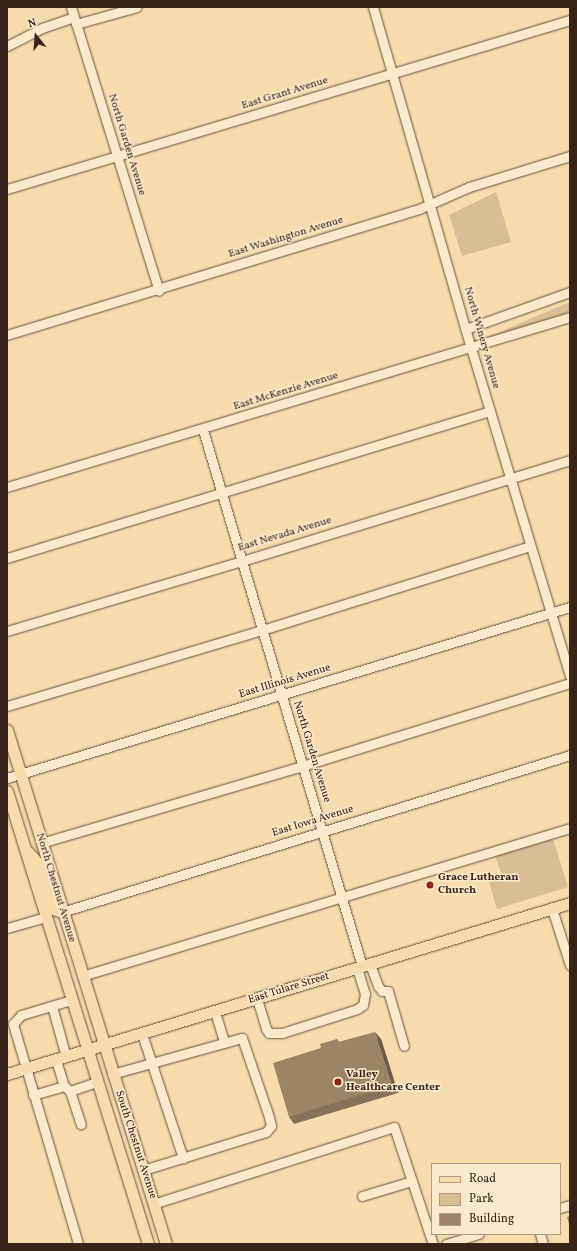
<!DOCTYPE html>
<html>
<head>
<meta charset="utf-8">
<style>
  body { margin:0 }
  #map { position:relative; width:577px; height:1251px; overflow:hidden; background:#f7ddad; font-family:Vollkorn,serif }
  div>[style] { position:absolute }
  .green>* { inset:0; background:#d7be94 }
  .roads { filter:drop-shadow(0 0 1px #68523f) drop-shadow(0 0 1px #68523f) }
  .minor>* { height:9px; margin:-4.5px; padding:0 4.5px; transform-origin:4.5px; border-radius:4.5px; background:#fae9ca }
  .major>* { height:11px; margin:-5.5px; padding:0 5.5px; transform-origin:5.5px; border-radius:5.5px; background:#f7ddad }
  .wall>* { inset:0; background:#867258 }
  .shaded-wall>* { inset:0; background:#6d5c47 }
  .building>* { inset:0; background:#9c8466 }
  .dots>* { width:11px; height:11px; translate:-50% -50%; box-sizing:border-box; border:2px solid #fae9ca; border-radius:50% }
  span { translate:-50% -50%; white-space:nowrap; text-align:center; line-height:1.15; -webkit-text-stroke:3px #fae9ca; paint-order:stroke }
  .street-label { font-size:11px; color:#39241a }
  .poi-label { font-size:11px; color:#39241a; font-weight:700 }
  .left { translate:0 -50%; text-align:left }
  .frame { position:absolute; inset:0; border:8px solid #39241a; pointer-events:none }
  .legend { position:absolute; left:431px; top:1163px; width:130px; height:72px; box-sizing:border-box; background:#fae9ca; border:1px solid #ad9a84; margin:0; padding:5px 7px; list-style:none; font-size:12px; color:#39241a }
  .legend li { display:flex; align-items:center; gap:8px; height:20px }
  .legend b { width:20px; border:1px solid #ad9a84 }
  .north { position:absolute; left:16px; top:16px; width:40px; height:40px; -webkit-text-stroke:3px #fae9ca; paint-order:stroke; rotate:343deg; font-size:11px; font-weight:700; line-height:16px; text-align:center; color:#39241a }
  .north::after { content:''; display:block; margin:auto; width:14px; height:18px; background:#39241a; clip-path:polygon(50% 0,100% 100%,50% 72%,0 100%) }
</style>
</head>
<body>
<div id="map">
  <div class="green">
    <i style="clip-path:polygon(496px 192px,511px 242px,462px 256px,449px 215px)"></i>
    <i style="clip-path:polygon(570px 302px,570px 312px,484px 339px,546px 312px)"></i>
    <i style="clip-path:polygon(553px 839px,568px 887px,497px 909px,489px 882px,503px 878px,495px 856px)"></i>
  </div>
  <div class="roads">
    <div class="minor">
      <i style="left:71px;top:7px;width:297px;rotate:72.8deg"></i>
      <i style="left:373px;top:7px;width:355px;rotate:74deg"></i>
      <i style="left:471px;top:348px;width:343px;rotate:73.2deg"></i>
      <i style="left:76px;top:24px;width:63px;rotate:-15.6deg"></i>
      <i style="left:7px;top:46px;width:39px;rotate:-27deg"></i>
      <i style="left:42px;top:28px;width:34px;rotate:-19deg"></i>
      <i style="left:7px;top:189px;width:588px;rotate:-16.71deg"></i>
      <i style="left:466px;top:329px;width:110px;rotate:-19.6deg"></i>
      <i style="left:7px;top:335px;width:431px;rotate:-17deg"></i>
      <i style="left:419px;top:209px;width:55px;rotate:-23.7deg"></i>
      <i style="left:469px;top:187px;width:106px;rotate:-17.1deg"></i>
      <i style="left:203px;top:430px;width:559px;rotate:73.48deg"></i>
      <i style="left:7px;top:487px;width:588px;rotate:-16.8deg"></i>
      <i style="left:7px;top:558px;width:505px;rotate:-16.93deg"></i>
      <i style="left:7px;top:631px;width:245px;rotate:-16.6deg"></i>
      <i style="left:242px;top:561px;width:343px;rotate:-17.1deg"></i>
      <i style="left:7px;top:706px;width:266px;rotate:-16.6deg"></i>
      <i style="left:262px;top:630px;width:281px;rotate:-17.4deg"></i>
      <i style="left:7px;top:778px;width:588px;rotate:-16.9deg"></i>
      <i style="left:41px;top:843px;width:272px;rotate:-16.4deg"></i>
      <i style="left:302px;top:766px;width:281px;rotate:-17.2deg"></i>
      <i style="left:552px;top:909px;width:59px;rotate:72.2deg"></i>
      <i style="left:62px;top:912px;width:532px;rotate:-17.17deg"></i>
      <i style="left:7px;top:928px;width:41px;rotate:-15.8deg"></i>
      <i style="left:370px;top:964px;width:23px;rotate:70deg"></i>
      <i style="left:378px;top:986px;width:6px;rotate:51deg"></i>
      <i style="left:382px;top:991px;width:6px"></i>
      <i style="left:388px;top:991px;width:57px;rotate:73.8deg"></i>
      <i style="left:82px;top:976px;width:510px;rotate:-16.87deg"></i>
      <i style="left:257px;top:999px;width:31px;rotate:73deg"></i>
      <i style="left:266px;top:1029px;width:5px;rotate:53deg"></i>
      <i style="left:269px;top:1033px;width:13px"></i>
      <i style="left:282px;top:1033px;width:79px;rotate:-17.7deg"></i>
      <i style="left:357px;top:1009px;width:7px;rotate:-34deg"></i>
      <i style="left:363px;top:1005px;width:11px;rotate:-80deg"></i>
      <i style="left:365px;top:994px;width:27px;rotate:-107deg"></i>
      <i style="left:71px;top:1000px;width:52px;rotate:163.3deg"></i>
      <i style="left:21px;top:1015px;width:12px;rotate:132deg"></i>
      <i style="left:13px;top:1024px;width:229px;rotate:73.5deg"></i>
      <i style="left:52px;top:1006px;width:53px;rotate:74.6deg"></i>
      <i style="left:215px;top:1012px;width:30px;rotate:73deg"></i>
      <i style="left:142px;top:1034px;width:131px;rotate:71.7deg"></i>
      <i style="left:56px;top:1060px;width:27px;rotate:73deg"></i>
      <i style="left:112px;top:1074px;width:135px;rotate:-15.5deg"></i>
      <i style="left:242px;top:1038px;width:83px;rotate:71.1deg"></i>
      <i style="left:269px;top:1117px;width:9px;rotate:77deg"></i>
      <i style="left:271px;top:1126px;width:8px;rotate:130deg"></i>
      <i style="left:266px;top:1132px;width:129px;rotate:162.8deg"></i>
      <i style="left:70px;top:1091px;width:28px;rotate:-19deg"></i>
      <i style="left:33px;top:1095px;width:32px;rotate:-16deg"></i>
      <i style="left:64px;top:1086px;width:8px;rotate:40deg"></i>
      <i style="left:70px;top:1091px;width:35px;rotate:72deg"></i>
      <i style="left:362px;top:1196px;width:52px;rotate:-16.7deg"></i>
      <i style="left:153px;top:1204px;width:253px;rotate:-17.7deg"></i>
      <i style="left:394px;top:1127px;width:123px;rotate:71.6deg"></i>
      <i style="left:560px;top:1208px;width:10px;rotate:-17deg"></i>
      <i style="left:540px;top:1234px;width:10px;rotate:73deg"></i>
      <i style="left:446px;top:1244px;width:34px;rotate:-17deg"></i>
    </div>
    <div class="major">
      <i style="left:7px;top:730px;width:538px;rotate:72.81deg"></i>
      <i style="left:7px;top:791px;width:474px;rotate:72.7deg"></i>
      <i style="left:28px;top:852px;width:15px;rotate:48deg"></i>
      <i style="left:38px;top:863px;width:48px;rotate:71.9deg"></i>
      <i style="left:53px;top:909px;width:9px;rotate:18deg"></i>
      <i style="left:7px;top:1074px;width:588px;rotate:-16.9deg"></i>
    </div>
  </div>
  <div class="wall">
    <i style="clip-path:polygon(337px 1039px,339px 1042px,381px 1039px,398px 1093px,294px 1124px,289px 1117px)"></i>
  </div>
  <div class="shaded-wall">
    <i style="clip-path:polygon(375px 1032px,381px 1039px,398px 1093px,392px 1085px)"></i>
  </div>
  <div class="building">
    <i style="clip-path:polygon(375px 1032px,392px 1085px,289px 1117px,273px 1063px,321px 1048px,320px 1044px,337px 1039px,338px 1042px)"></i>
    <i style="clip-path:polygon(570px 1216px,570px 1228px,567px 1217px)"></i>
  </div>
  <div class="dots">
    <i style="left:430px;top:885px;background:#8f2418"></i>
    <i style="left:338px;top:1082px;background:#8f2418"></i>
  </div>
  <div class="street-label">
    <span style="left:285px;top:94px;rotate:-17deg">East Grant Avenue</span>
    <span style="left:126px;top:145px;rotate:73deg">North Garden Avenue</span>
    <span style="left:286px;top:238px;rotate:-17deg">East Washington Avenue</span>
    <span style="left:481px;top:338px;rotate:74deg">North Winery Avenue</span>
    <span style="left:286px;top:392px;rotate:-17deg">East McKenzie Avenue</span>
    <span style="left:285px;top:535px;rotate:-17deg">East Nevada Avenue</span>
    <span style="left:285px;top:682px;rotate:-17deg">East Illinois Avenue</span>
    <span style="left:311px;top:752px;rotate:73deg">North Garden Avenue</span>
    <span style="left:313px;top:822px;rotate:-17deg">East Iowa Avenue</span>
    <span style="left:55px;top:888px;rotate:73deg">North Chestnut Avenue</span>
    <span style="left:289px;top:989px;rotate:-17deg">East Tulare Street</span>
    <span style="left:135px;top:1145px;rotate:72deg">South Chestnut Avenue</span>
  </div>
  <div class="poi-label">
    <span class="left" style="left:438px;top:885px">Grace Lutheran<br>Church</span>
    <span class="left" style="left:346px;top:1082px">Valley<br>Healthcare Center</span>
  </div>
  <div class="frame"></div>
  <ul class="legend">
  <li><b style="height:5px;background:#f7ddad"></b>Road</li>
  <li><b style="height:11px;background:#d7be94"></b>Park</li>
  <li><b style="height:11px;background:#9c8466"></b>Building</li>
  </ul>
  <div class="north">N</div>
</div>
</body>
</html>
